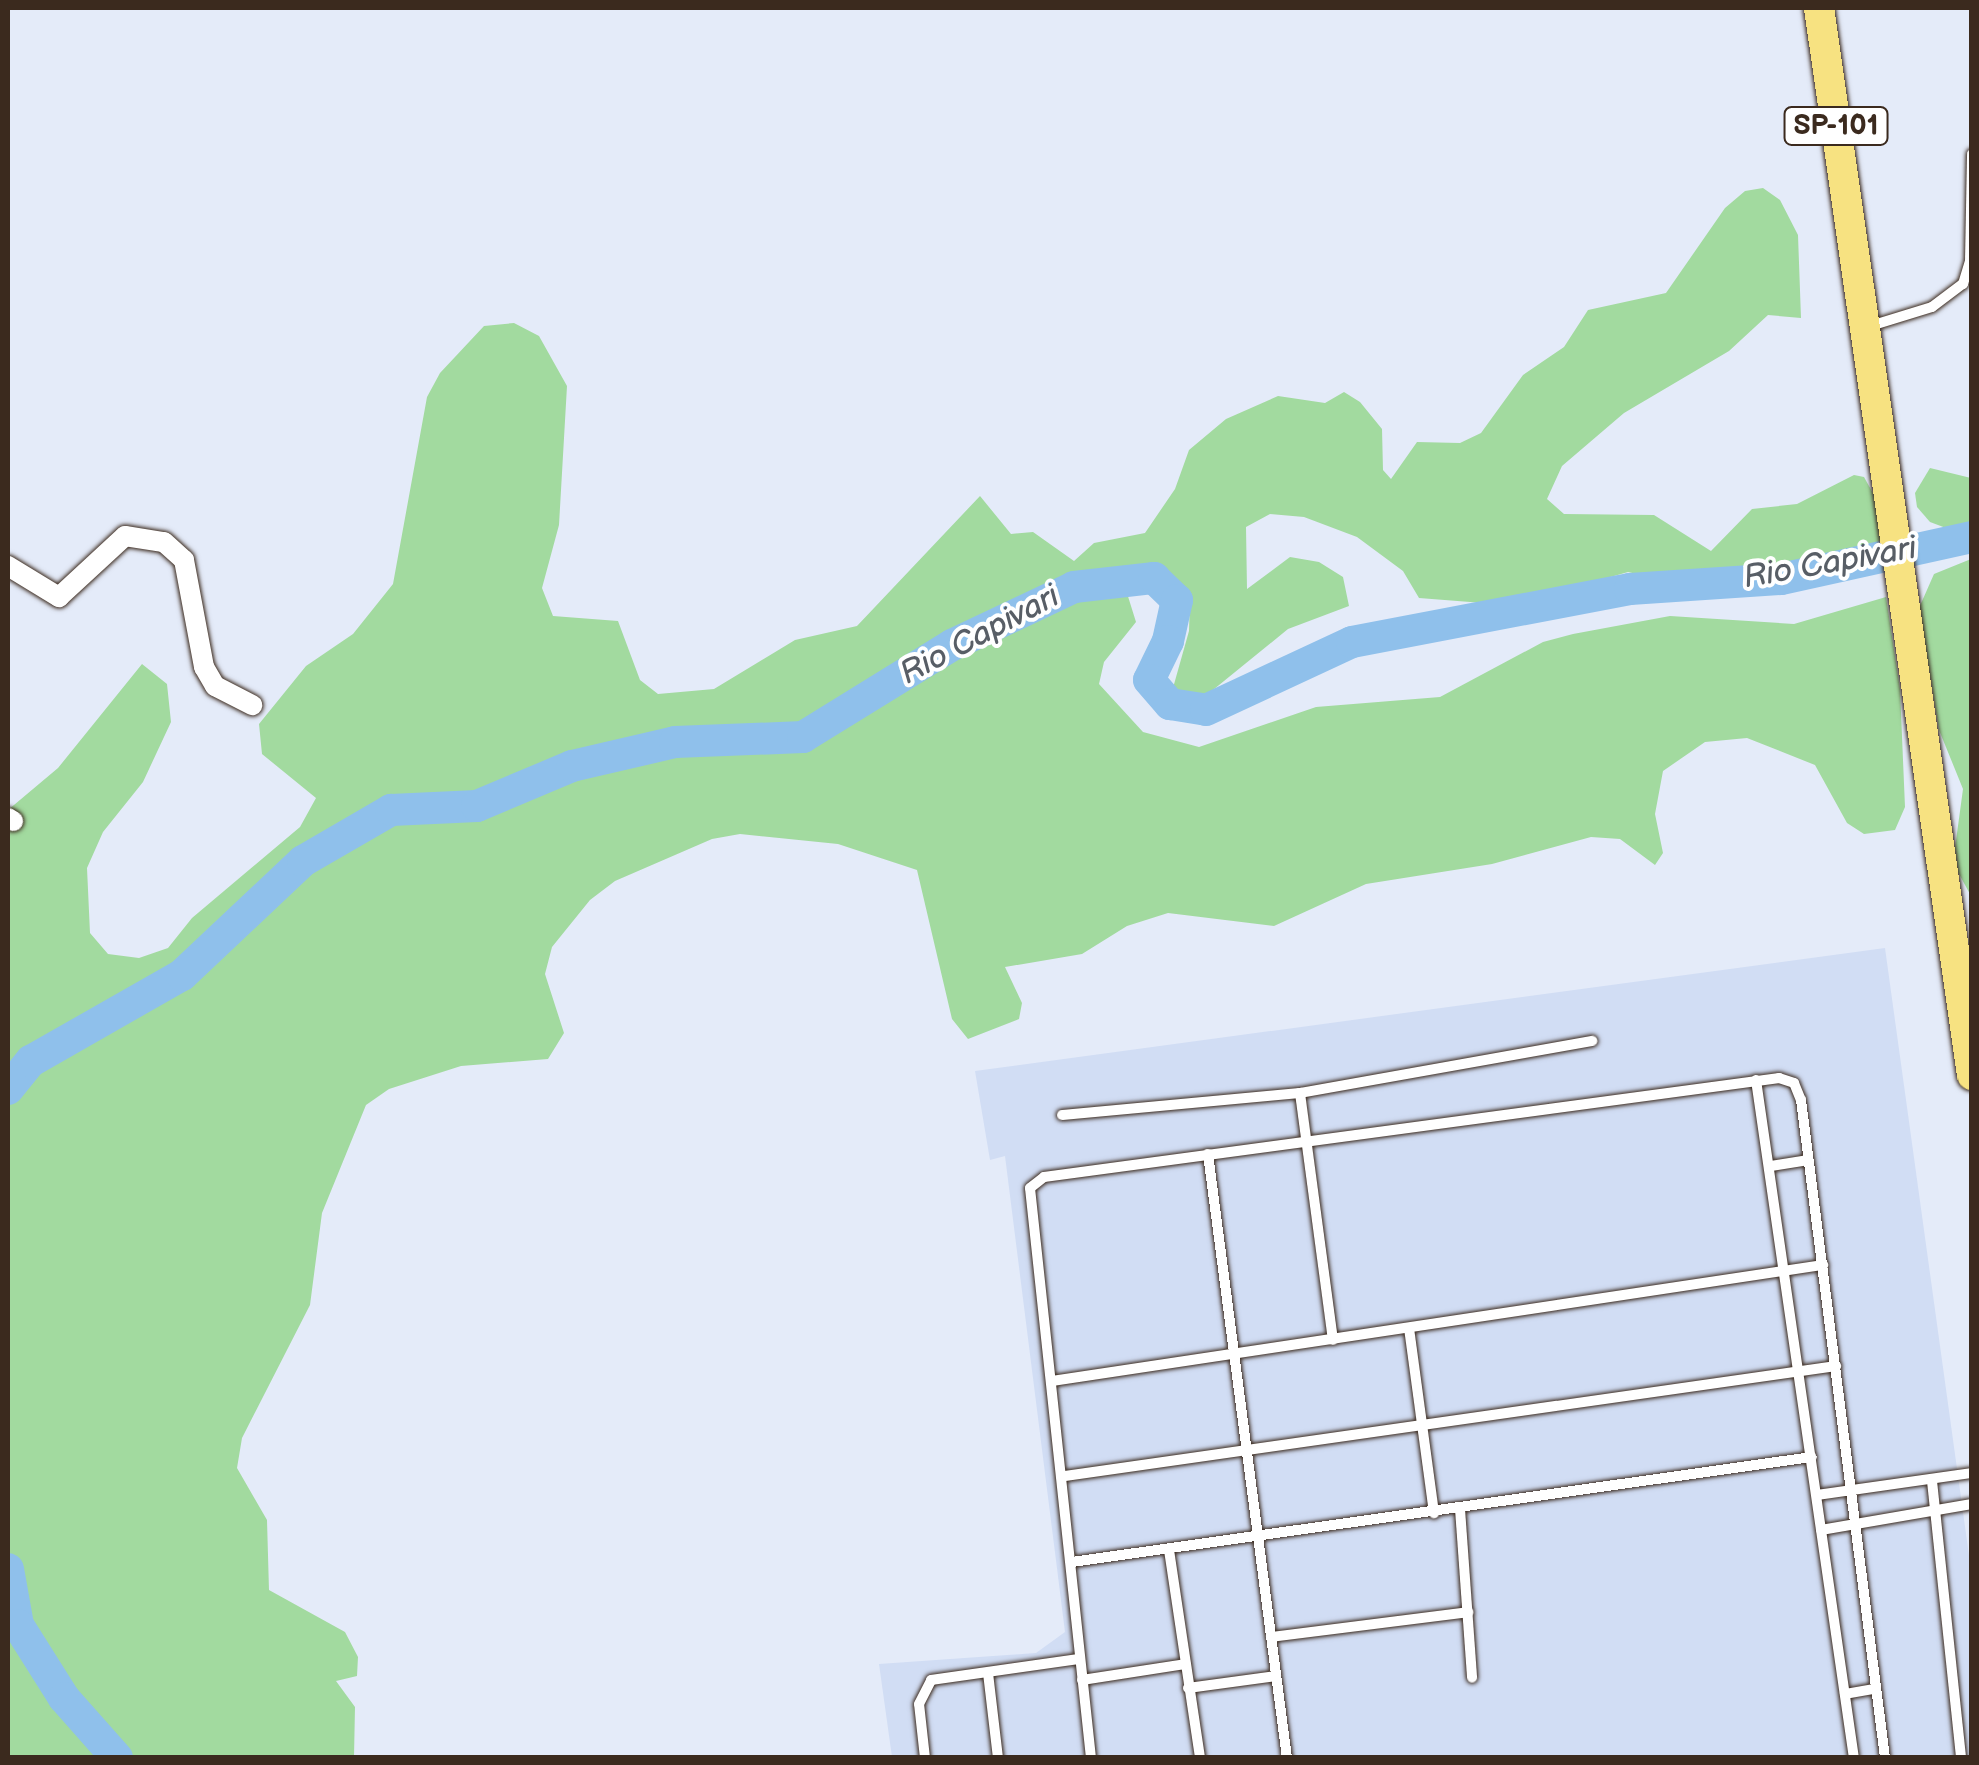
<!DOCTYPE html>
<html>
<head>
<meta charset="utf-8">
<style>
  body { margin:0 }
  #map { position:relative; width:1979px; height:1765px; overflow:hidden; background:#e4ebf9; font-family:"Balsamiq Sans",sans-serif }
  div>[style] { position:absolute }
  .built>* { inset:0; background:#d1ddf4 }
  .green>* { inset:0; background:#a2da9f }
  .river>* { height:32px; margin:-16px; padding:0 16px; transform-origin:16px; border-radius:16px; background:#8fc0eb }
  .roads { filter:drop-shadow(0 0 2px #3b2a1e) drop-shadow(0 0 2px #3b2a1e) }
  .lane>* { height:10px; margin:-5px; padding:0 5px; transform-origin:5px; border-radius:5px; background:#fff }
  .street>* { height:20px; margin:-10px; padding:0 10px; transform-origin:10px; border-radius:10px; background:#fff }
  .primary>* { height:30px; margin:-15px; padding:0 15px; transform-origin:15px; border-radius:15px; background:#f7e281 }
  span { translate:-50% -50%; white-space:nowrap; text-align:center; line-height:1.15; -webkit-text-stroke:8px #fff; paint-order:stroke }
  .shield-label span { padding:2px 8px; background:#fff; border:2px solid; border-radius:8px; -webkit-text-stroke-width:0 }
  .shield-label { font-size:28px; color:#3b2a1e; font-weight:700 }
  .water-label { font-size:32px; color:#585e66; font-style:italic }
  .frame { position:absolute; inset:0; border:10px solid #3b2a1e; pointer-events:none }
</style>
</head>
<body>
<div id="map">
  <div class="built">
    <i style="clip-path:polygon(1885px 948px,1971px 1570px,1971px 1757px,892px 1757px,879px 1664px,1036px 1653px,1065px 1632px,1005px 1156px,990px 1160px,975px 1071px)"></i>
  </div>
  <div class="green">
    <i style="clip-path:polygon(1763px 188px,1780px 200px,1798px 235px,1801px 318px,1768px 315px,1729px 351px,1624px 413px,1562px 466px,1547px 499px,1564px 514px,1654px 515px,1711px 551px,1752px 509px,1797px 504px,1854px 475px,1864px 477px,1874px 495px,1884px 560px,1823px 564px,1741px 586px,1682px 584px,1628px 572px,1544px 596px,1483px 603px,1419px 598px,1403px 571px,1357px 537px,1304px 517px,1270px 514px,1246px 527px,1247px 589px,1290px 557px,1319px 562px,1343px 577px,1349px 606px,1288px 629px,1192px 707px,1171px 695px,1189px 631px,1190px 599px,1167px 587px,1126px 590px,1136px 622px,1104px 662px,1099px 684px,1143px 732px,1199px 747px,1316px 707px,1440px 697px,1543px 642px,1573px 634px,1670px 616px,1794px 624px,1886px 597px,1900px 689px,1905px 807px,1895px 830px,1864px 834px,1847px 823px,1815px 765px,1747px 738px,1705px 742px,1663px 771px,1655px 814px,1663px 853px,1655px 865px,1620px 839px,1591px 837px,1492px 864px,1366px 884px,1274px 926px,1168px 913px,1127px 926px,1082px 954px,1005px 967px,1022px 1003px,1019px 1019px,968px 1039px,952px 1019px,917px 870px,838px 844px,740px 834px,712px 839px,615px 881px,590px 900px,552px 947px,545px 974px,564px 1033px,548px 1059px,461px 1066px,389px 1089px,366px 1105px,322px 1213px,310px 1305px,242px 1438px,237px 1468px,267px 1520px,269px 1590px,345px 1632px,358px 1657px,357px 1676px,336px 1681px,355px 1707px,354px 1757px,8px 1758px,8px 810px,58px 768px,142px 664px,167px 684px,171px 722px,143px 782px,103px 832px,87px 868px,90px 933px,108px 954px,139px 958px,168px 948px,192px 918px,300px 827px,316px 798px,262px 754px,259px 724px,306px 666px,353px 634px,393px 584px,427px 397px,440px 373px,484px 326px,514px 323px,539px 336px,567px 386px,559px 525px,542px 588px,553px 616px,618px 621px,640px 680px,658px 694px,714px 689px,795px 640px,857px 626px,980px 496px,1011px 534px,1033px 532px,1074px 561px,1094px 543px,1145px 533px,1175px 489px,1189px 450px,1226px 419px,1278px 396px,1325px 403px,1344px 392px,1360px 402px,1382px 429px,1383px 470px,1391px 479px,1417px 442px,1460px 443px,1481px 433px,1523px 375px,1564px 347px,1588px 310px,1666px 293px,1725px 208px,1745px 191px)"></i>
    <i style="clip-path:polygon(1930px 468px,1971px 478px,1971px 529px,1954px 531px,1930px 522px,1917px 507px,1915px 493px)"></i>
    <i style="clip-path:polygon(1971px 559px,1971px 896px,1958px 872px,1955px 848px,1963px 789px,1939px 730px,1919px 608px,1934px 574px)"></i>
  </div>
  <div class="river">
    <i style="left:8px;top:1089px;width:36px;rotate:-51deg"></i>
    <i style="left:31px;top:1061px;width:174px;rotate:-29.7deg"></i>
    <i style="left:182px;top:975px;width:166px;rotate:-43.3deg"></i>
    <i style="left:303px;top:861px;width:102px;rotate:-30.1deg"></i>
    <i style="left:391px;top:810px;width:86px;rotate:-2.7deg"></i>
    <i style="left:477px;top:806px;width:103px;rotate:-22.8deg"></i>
    <i style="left:572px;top:766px;width:106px;rotate:-13.1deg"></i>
    <i style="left:675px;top:742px;width:128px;rotate:-2.2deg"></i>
    <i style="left:803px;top:737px;width:175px;rotate:-31.7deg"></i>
    <i style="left:952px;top:645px;width:135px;rotate:-25.4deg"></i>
    <i style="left:1074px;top:587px;width:81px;rotate:-6.4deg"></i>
    <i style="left:1154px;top:578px;width:32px;rotate:44deg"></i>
    <i style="left:1177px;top:600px;width:42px;rotate:102.4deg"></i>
    <i style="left:1168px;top:641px;width:43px;rotate:116deg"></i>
    <i style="left:1149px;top:680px;width:32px;rotate:49deg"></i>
    <i style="left:1170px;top:704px;width:36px;rotate:9deg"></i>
    <i style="left:1206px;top:710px;width:161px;rotate:-25deg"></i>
    <i style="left:1352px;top:642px;width:283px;rotate:-10.8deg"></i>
    <i style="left:1630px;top:589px;width:151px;rotate:-3.8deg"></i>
    <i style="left:1781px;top:579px;width:196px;rotate:-12.4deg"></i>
    <i style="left:8px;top:1569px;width:57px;rotate:79.9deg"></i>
    <i style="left:18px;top:1625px;width:86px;rotate:57.8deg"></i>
    <i style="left:64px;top:1698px;width:80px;rotate:48.5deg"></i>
  </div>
  <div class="roads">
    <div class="lane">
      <i style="left:1867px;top:327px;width:68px;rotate:-17.1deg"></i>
      <i style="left:1932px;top:307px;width:39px;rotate:-37deg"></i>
      <i style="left:1963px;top:284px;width:24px;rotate:-73deg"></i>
      <i style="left:1970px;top:261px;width:107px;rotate:-88.9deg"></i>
      <i style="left:1756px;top:1080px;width:685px;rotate:81.78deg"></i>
      <i style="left:1300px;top:1093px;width:249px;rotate:82.4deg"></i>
      <i style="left:1062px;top:1115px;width:239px;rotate:-5.3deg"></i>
      <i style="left:1300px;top:1093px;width:297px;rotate:-10.1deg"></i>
      <i style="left:1208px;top:1154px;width:609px;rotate:82.55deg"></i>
      <i style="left:1771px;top:1166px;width:38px;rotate:-9deg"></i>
      <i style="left:1409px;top:1328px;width:187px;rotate:82.3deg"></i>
      <i style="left:1052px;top:1381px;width:780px;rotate:-8.56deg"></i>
      <i style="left:1065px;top:1476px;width:779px;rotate:-8.12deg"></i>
      <i style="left:1932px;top:1481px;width:279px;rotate:84deg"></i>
      <i style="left:1817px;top:1495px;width:157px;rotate:-8.1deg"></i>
      <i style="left:1460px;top:1509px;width:169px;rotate:85.9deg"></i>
      <i style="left:1821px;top:1530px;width:153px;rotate:-9.8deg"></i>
      <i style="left:1169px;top:1550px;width:210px;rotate:81.5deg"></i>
      <i style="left:1072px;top:1562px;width:747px;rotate:-8.08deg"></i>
      <i style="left:1271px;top:1637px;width:199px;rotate:-7.2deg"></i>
      <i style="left:988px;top:1673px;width:86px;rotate:83.3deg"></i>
      <i style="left:1082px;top:1680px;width:104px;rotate:-8.8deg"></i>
      <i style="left:1188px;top:1688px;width:89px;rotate:-7.8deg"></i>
      <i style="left:1845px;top:1694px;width:29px;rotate:-10deg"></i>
      <i style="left:925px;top:1758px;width:54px;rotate:-96.3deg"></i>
      <i style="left:919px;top:1704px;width:27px;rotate:-63deg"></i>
      <i style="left:931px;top:1680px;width:149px;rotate:-8.1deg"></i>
      <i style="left:1091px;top:1758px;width:573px;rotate:-96.11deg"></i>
      <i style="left:1030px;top:1188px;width:18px;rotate:-38deg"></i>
      <i style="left:1044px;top:1177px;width:742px;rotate:-7.67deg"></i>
      <i style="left:1779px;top:1078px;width:16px;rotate:18deg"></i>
      <i style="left:1794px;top:1083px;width:18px;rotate:68deg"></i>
      <i style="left:1801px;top:1100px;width:663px;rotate:82.72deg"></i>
    </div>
    <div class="street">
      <i style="left:8px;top:566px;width:60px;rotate:31.3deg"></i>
      <i style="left:59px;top:597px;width:90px;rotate:-42.7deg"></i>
      <i style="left:125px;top:536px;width:39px;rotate:9deg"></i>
      <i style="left:164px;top:542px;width:27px;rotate:42deg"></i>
      <i style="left:184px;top:560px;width:109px;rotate:79.4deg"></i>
      <i style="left:204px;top:667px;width:22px;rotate:60deg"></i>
      <i style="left:215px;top:686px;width:42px;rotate:27.2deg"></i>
      <i style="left:8px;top:818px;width:6px;rotate:31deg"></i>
    </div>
    <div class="primary">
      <i style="left:1819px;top:8px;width:1078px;rotate:81.84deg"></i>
    </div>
  </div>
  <div class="shield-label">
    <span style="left:1836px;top:126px">SP-101</span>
  </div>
  <div class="water-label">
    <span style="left:1830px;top:564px;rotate:-10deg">Rio Capivari</span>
    <span style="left:980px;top:636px;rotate:-28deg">Rio Capivari</span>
  </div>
  <div class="frame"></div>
</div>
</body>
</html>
